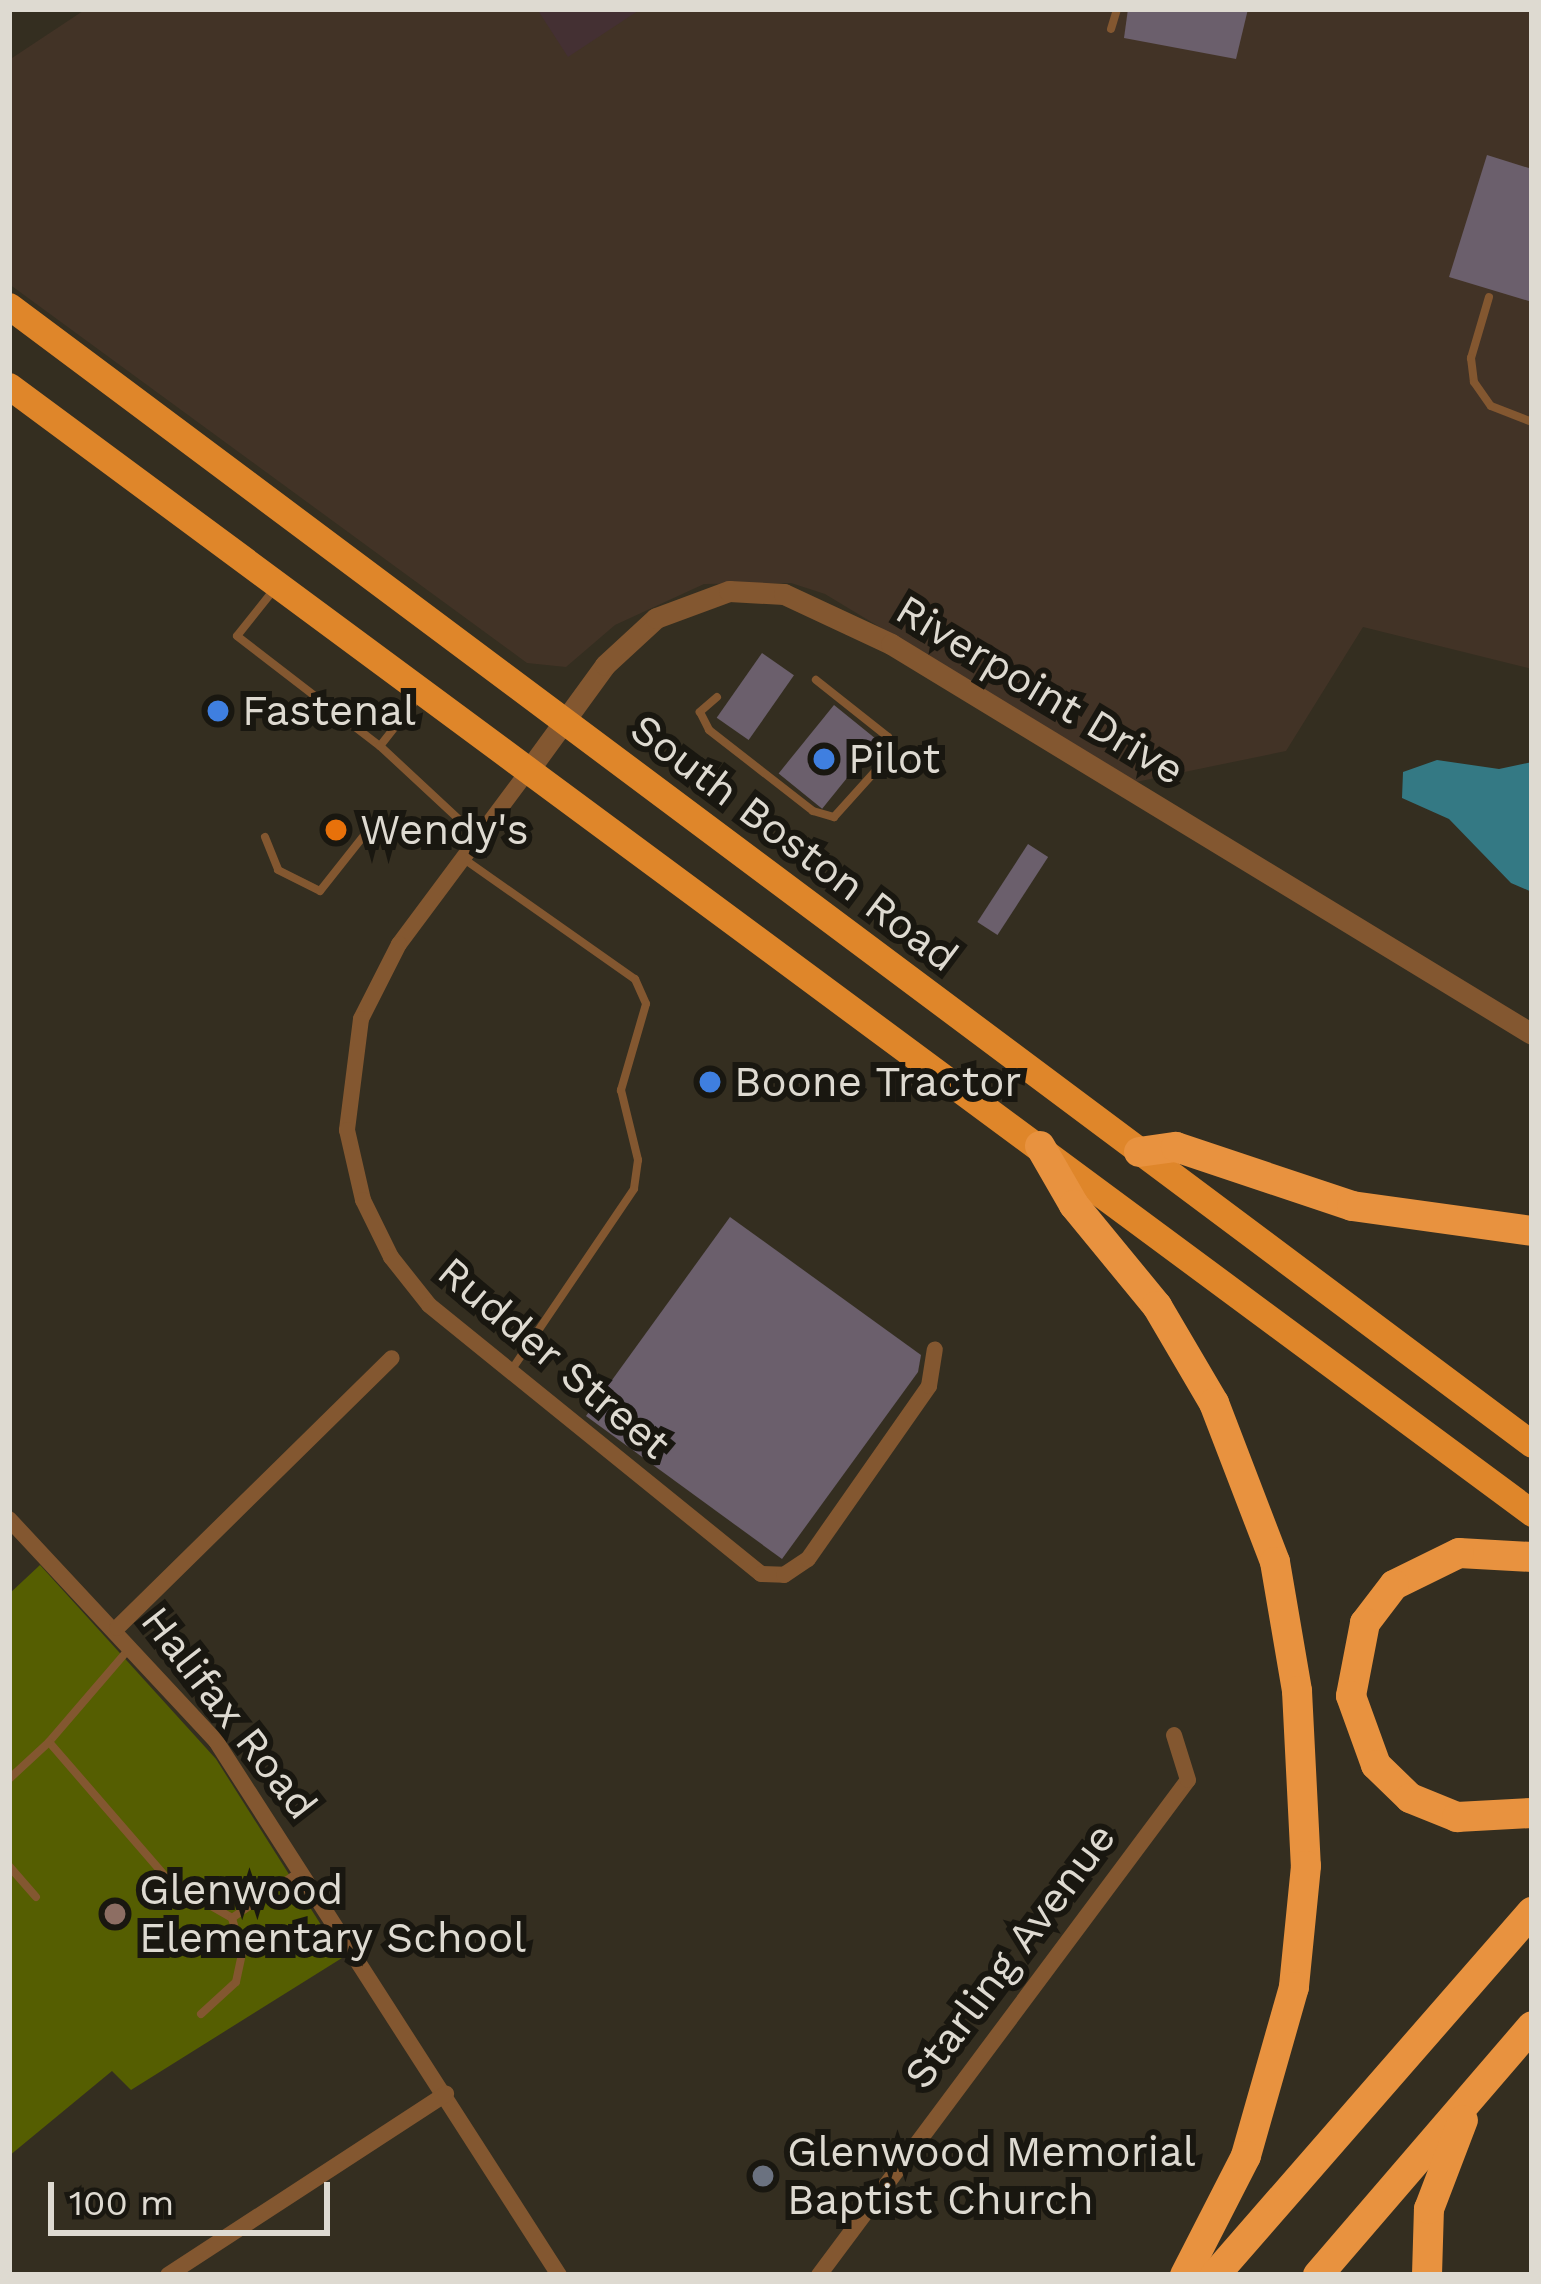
<!DOCTYPE html>
<html>
<head>
<meta charset="utf-8">
<style>
  body { margin:0 }
  #map { position:relative; width:1541px; height:2284px; overflow:hidden; background:#342e20; font-family:"Work Sans",sans-serif }
  div>[style] { position:absolute }
  .commercial>* { inset:0; background:#423326 }
  .industrial>* { inset:0; background:#443033 }
  .green>* { inset:0; background:#555e01 }
  .water>* { inset:0; background:#347984 }
  .building>* { inset:0; background:#6b5f6c; transform-origin:0 0 }
  .service>* { height:8px; margin:-4px; padding:0 4px; transform-origin:4px; border-radius:4px; background:#835730 }
  .minor>* { height:16px; margin:-8px; padding:0 8px; transform-origin:8px; border-radius:8px; background:#835730 }
  .tertiary>* { height:21px; margin:-10.5px; padding:0 10.5px; transform-origin:10.5px; border-radius:10.5px; background:#835730 }
  .trunk>* { height:27px; margin:-13.5px; padding:0 13.5px; transform-origin:13.5px; border-radius:13.5px; background:#df862a }
  .motorway>* { height:30px; margin:-15px; padding:0 15px; transform-origin:15px; border-radius:15px; background:#e8923f }
  .dots>* { width:33px; height:33px; translate:-50% -50%; box-sizing:border-box; border:6px solid #191710; border-radius:50% }
  span { translate:-50% -50%; white-space:nowrap; text-align:center; line-height:1.15; -webkit-text-stroke:12px #191710; paint-order:stroke }
  .street-label { font-size:42px; color:#dedad1 }
  .poi-label { font-size:42px; color:#dedad1 }
  .left { translate:0 -50%; text-align:left }
  .frame { position:absolute; inset:0; border:12px solid #dedad1; pointer-events:none }
  .scale { position:absolute; left:48px; top:2182px; width:282px; height:54px; box-sizing:border-box; border:6px solid #dedad1; border-top:0; padding-left:15px; font-size:36px; line-height:42px; white-space:nowrap; color:#dedad1; -webkit-text-stroke:9px #191710; paint-order:stroke }
</style>
</head>
<body>
<div id="map">
  <div class="commercial">
    <i style="clip-path:polygon(86px 9px,1532px 9px,1532px 669px,1363px 627px,1286px 751px,1136px 782px,825px 594px,791px 583px,704px 584px,615px 625px,566px 667px,527px 663px,9px 284px,9px 60px)"></i>
  </div>
  <div class="industrial">
    <i style="clip-path:polygon(537px 9px,641px 9px,568px 57px)"></i>
  </div>
  <div class="green">
    <i style="clip-path:polygon(40px 1565px,216px 1759px,342px 1958px,131px 2090px,112px 2071px,9px 2156px,9px 1594px)"></i>
  </div>
  <div class="water">
    <i style="clip-path:polygon(1437px 760px,1499px 769px,1532px 762px,1532px 892px,1511px 883px,1449px 819px,1402px 798px,1403px 772px)"></i>
  </div>
  <div class="building">
    <i style="clip-path:polygon(1128px 9px,1248px 9px,1236px 59px,1124px 38px)"></i>
    <i style="clip-path:polygon(1487px 155px,1532px 169px,1532px 302px,1449px 277px)"></i>
    <i style="left:762px;top:653px;width:39px;height:79px;rotate:35deg"></i>
    <i style="left:834px;top:705px;width:56px;height:88px;rotate:39deg"></i>
    <i style="left:1028px;top:844px;width:24px;height:93px;rotate:33deg"></i>
    <i style="clip-path:polygon(730px 1217px,921px 1355px,918px 1372px,782px 1559px,586px 1416px)"></i>
  </div>
  <div class="service">
    <i style="left:1111px;top:29px;width:21px;rotate:-73deg"></i>
    <i style="left:1489px;top:297px;width:64px;rotate:106.4deg"></i>
    <i style="left:1471px;top:358px;width:24px;rotate:83deg"></i>
    <i style="left:1474px;top:382px;width:29px;rotate:55deg"></i>
    <i style="left:1491px;top:406px;width:44px;rotate:21.3deg"></i>
    <i style="left:272px;top:592px;width:56px;rotate:128.5deg"></i>
    <i style="left:237px;top:636px;width:180px;rotate:37.6deg"></i>
    <i style="left:380px;top:746px;width:60px;rotate:-51.8deg"></i>
    <i style="left:717px;top:697px;width:23px;rotate:139deg"></i>
    <i style="left:700px;top:712px;width:20px;rotate:63deg"></i>
    <i style="left:709px;top:730px;width:132px;rotate:37.9deg"></i>
    <i style="left:813px;top:811px;width:22px;rotate:16deg"></i>
    <i style="left:834px;top:817px;width:81px;rotate:-48deg"></i>
    <i style="left:888px;top:757px;width:20px;rotate:-90deg"></i>
    <i style="left:888px;top:737px;width:92px;rotate:-141.6deg"></i>
    <i style="left:380px;top:746px;width:132px;rotate:42.9deg"></i>
    <i style="left:265px;top:837px;width:35px;rotate:68deg"></i>
    <i style="left:278px;top:870px;width:47px;rotate:26.6deg"></i>
    <i style="left:320px;top:891px;width:80px;rotate:-51.6deg"></i>
    <i style="left:370px;top:828px;width:22px;rotate:-18deg"></i>
    <i style="left:464px;top:859px;width:209px;rotate:35.1deg"></i>
    <i style="left:635px;top:979px;width:27px;rotate:66deg"></i>
    <i style="left:646px;top:1004px;width:90px;rotate:106.2deg"></i>
    <i style="left:621px;top:1090px;width:72px;rotate:76.3deg"></i>
    <i style="left:638px;top:1160px;width:29px;rotate:98deg"></i>
    <i style="left:634px;top:1189px;width:221px;rotate:124.1deg"></i>
    <i style="left:128px;top:1650px;width:121px;rotate:130.7deg"></i>
    <i style="left:49px;top:1742px;width:186px;rotate:49.1deg"></i>
    <i style="left:171px;top:1883px;width:70px;rotate:29.8deg"></i>
    <i style="left:232px;top:1918px;width:81px;rotate:-34.5deg"></i>
    <i style="left:9px;top:1779px;width:54px;rotate:-42.8deg"></i>
    <i style="left:9px;top:1866px;width:41px;rotate:48.9deg"></i>
    <i style="left:201px;top:2014px;width:47px;rotate:-42.4deg"></i>
    <i style="left:236px;top:1982px;width:30px;rotate:-78deg"></i>
    <i style="left:242px;top:1953px;width:36px;rotate:-106deg"></i>
  </div>
  <div class="minor">
    <i style="left:531px;top:767px;width:221px;rotate:126.7deg"></i>
    <i style="left:399px;top:944px;width:84px;rotate:116.9deg"></i>
    <i style="left:361px;top:1019px;width:112px;rotate:97.2deg"></i>
    <i style="left:347px;top:1130px;width:72px;rotate:77.1deg"></i>
    <i style="left:363px;top:1200px;width:64px;rotate:63.8deg"></i>
    <i style="left:391px;top:1257px;width:61px;rotate:51.6deg"></i>
    <i style="left:429px;top:1305px;width:427px;rotate:39deg"></i>
    <i style="left:761px;top:1574px;width:23px;rotate:2deg"></i>
    <i style="left:784px;top:1575px;width:29px;rotate:-34deg"></i>
    <i style="left:808px;top:1559px;width:211px;rotate:-55deg"></i>
    <i style="left:929px;top:1386px;width:37px;rotate:-81deg"></i>
    <i style="left:9px;top:1519px;width:304px;rotate:47deg"></i>
    <i style="left:216px;top:1741px;width:635px;rotate:57.29deg"></i>
    <i style="left:117px;top:1628px;width:385px;rotate:-44.5deg"></i>
    <i style="left:168px;top:2275px;width:332px;rotate:-33.1deg"></i>
    <i style="left:819px;top:2275px;width:617px;rotate:-53.3deg"></i>
    <i style="left:1188px;top:1780px;width:47px;rotate:-107.3deg"></i>
  </div>
  <div class="tertiary">
    <i style="left:531px;top:767px;width:126px;rotate:-54deg"></i>
    <i style="left:605px;top:665px;width:69px;rotate:-42.7deg"></i>
    <i style="left:656px;top:618px;width:78px;rotate:-20.3deg"></i>
    <i style="left:729px;top:591px;width:55px;rotate:3.1deg"></i>
    <i style="left:784px;top:594px;width:118px;rotate:25deg"></i>
    <i style="left:891px;top:644px;width:750px;rotate:31.32deg"></i>
  </div>
  <div class="trunk">
    <i style="left:9px;top:306px;width:1901px;rotate:36.77deg"></i>
    <i style="left:9px;top:386px;width:1895px;rotate:36.5deg"></i>
  </div>
  <div class="motorway">
    <i style="left:1040px;top:1146px;width:68px;rotate:60deg"></i>
    <i style="left:1074px;top:1205px;width:131px;rotate:50.6deg"></i>
    <i style="left:1157px;top:1306px;width:113px;rotate:59.6deg"></i>
    <i style="left:1214px;top:1403px;width:170px;rotate:69deg"></i>
    <i style="left:1275px;top:1562px;width:131px;rotate:80.3deg"></i>
    <i style="left:1297px;top:1691px;width:175px;rotate:87.1deg"></i>
    <i style="left:1306px;top:1866px;width:122px;rotate:95.7deg"></i>
    <i style="left:1294px;top:1987px;width:176px;rotate:105.9deg"></i>
    <i style="left:1246px;top:2156px;width:134px;rotate:117.1deg"></i>
    <i style="left:1139px;top:1152px;width:37px;rotate:-8deg"></i>
    <i style="left:1176px;top:1147px;width:186px;rotate:18.5deg"></i>
    <i style="left:1352px;top:1206px;width:182px;rotate:7.9deg"></i>
    <i style="left:1532px;top:1557px;width:73px;rotate:-176.9deg"></i>
    <i style="left:1459px;top:1553px;width:72px;rotate:153.8deg"></i>
    <i style="left:1394px;top:1585px;width:48px;rotate:127.3deg"></i>
    <i style="left:1365px;top:1623px;width:74px;rotate:100.9deg"></i>
    <i style="left:1351px;top:1696px;width:73px;rotate:70.1deg"></i>
    <i style="left:1376px;top:1765px;width:47px;rotate:44.1deg"></i>
    <i style="left:1410px;top:1798px;width:51px;rotate:22deg"></i>
    <i style="left:1457px;top:1817px;width:75px;rotate:-3.1deg"></i>
    <i style="left:1215px;top:2275px;width:482px;rotate:-48.9deg"></i>
    <i style="left:1318px;top:2275px;width:328px;rotate:-49.3deg"></i>
    <i style="left:1427px;top:2275px;width:66px;rotate:-88.3deg"></i>
    <i style="left:1429px;top:2209px;width:95px;rotate:-69.1deg"></i>
  </div>
  <div class="dots">
    <i style="left:218px;top:711px;background:#3f7fe0"></i>
    <i style="left:824px;top:759px;background:#3f7fe0"></i>
    <i style="left:336px;top:830px;background:#e8710a"></i>
    <i style="left:710px;top:1082px;background:#3f7fe0"></i>
    <i style="left:115px;top:1914px;background:#8d6e63"></i>
    <i style="left:763px;top:2176px;background:#6b7280"></i>
  </div>
  <div class="street-label">
    <span style="left:1040px;top:690px;rotate:31deg">Riverpoint Drive</span>
    <span style="left:794px;top:843px;rotate:37deg">South Boston Road</span>
    <span style="left:554px;top:1358px;rotate:40deg">Rudder Street</span>
    <span style="left:229px;top:1713px;rotate:52deg">Halifax Road</span>
    <span style="left:1010px;top:1956px;rotate:-53deg">Starling Avenue</span>
  </div>
  <div class="poi-label">
    <span class="left" style="left:242px;top:711px">Fastenal</span>
    <span class="left" style="left:848px;top:759px">Pilot</span>
    <span class="left" style="left:360px;top:830px">Wendy's</span>
    <span class="left" style="left:734px;top:1082px">Boone Tractor</span>
    <span class="left" style="left:139px;top:1914px">Glenwood<br>Elementary School</span>
    <span class="left" style="left:787px;top:2176px">Glenwood Memorial<br>Baptist Church</span>
  </div>
  <div class="frame"></div>
  <div class="scale">100 m</div>
</div>
</body>
</html>
